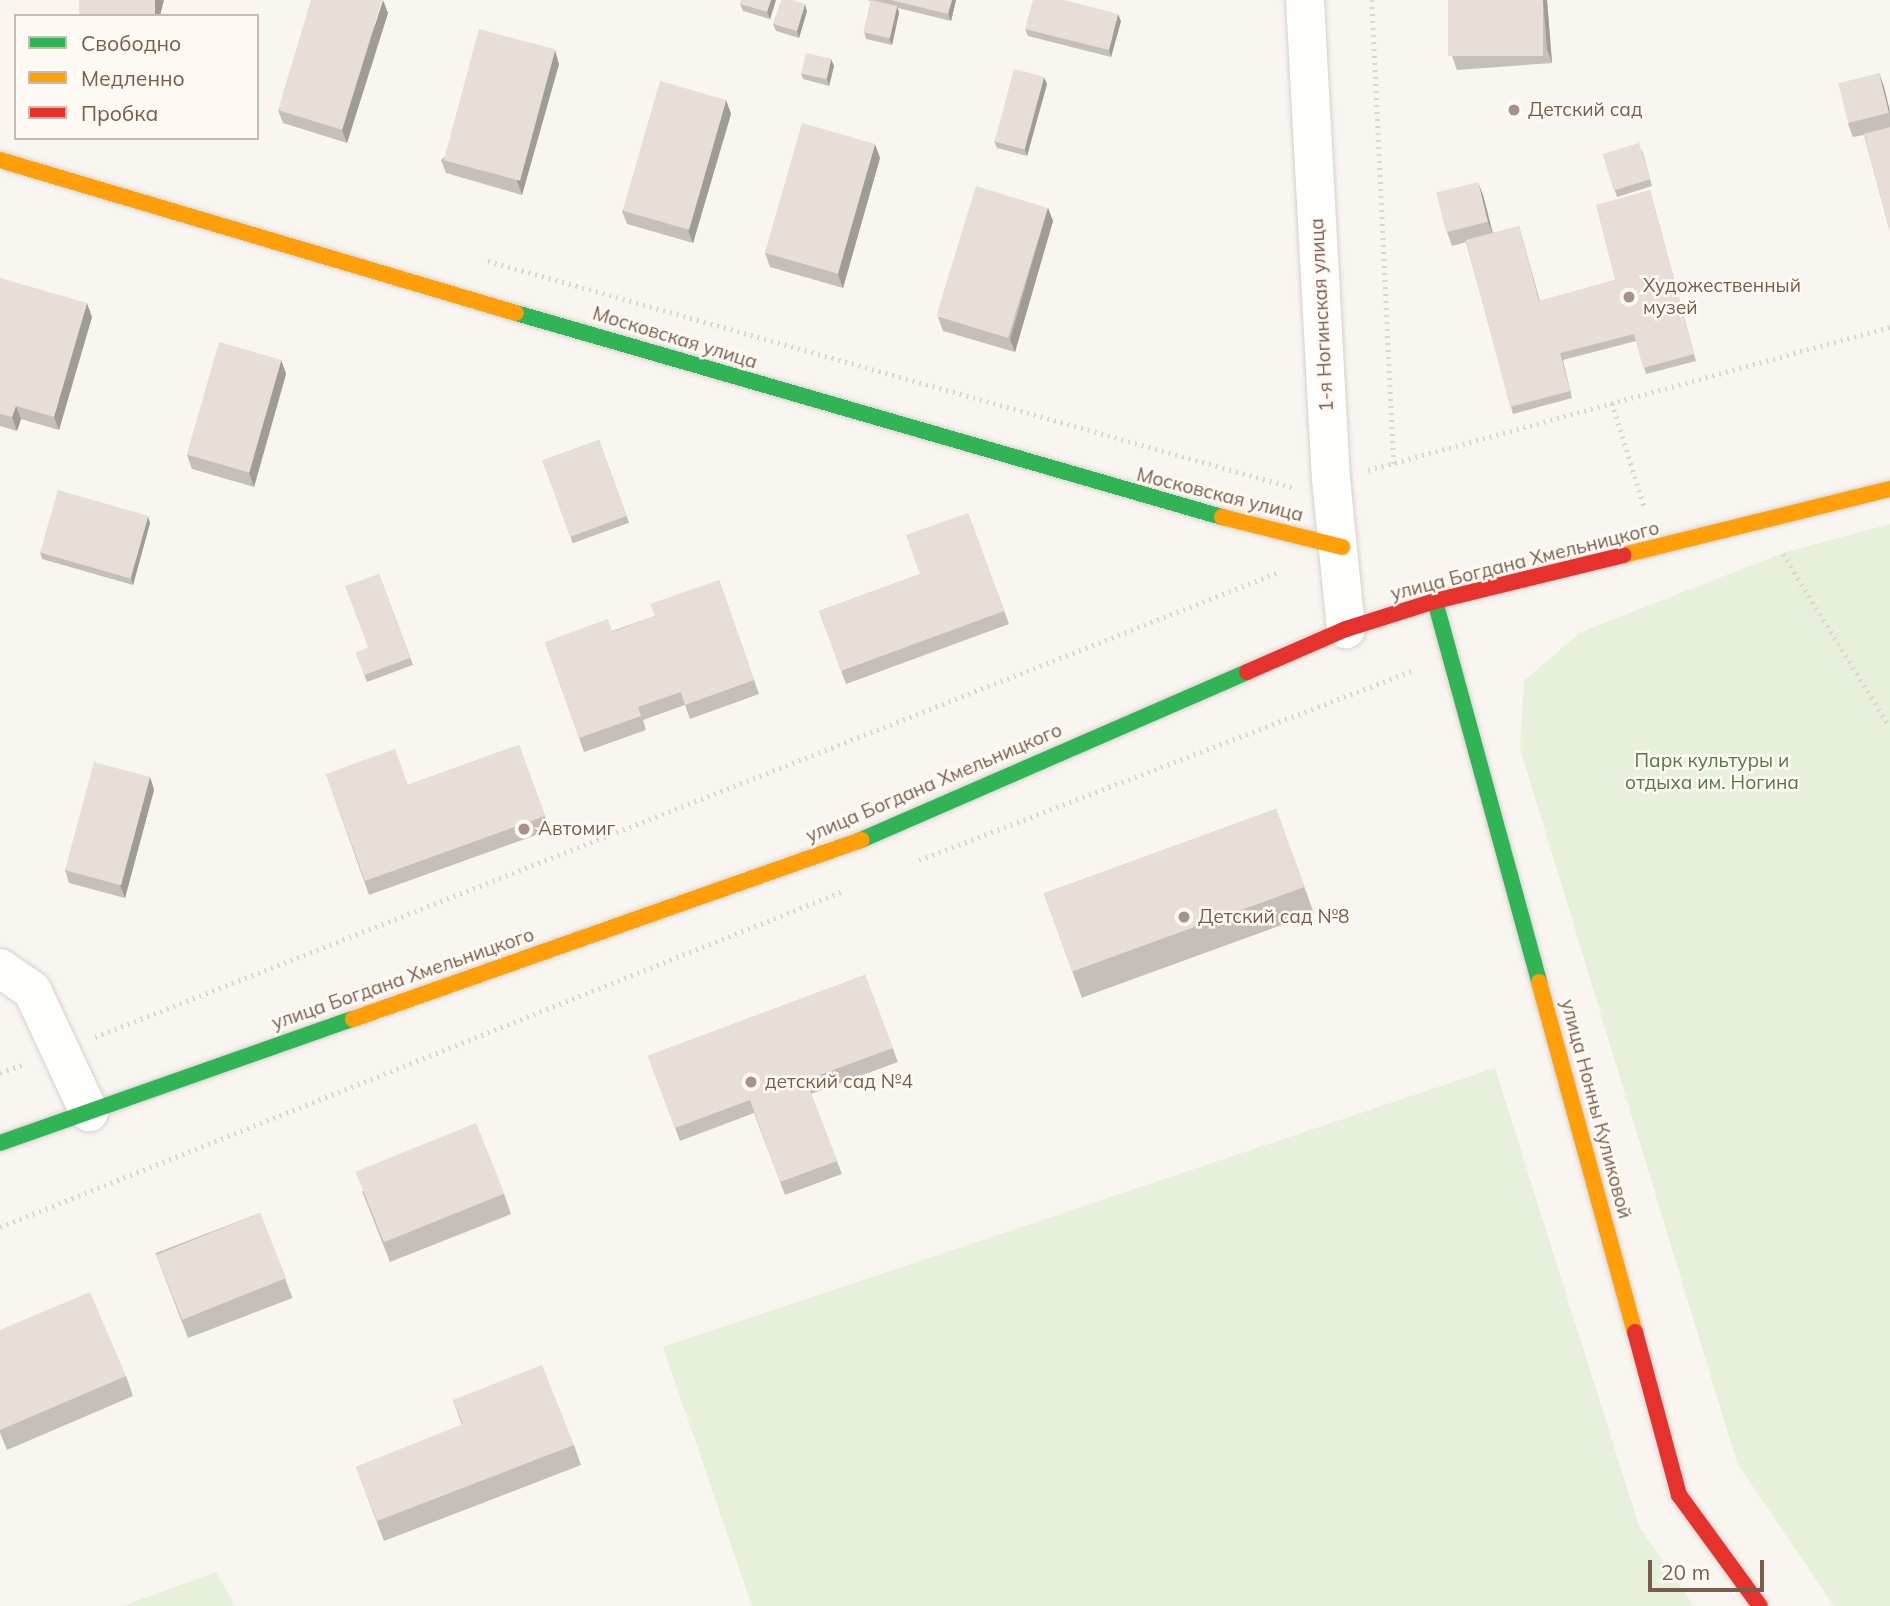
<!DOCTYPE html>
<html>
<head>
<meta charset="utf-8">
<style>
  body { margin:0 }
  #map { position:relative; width:1890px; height:1606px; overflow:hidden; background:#f9f5f0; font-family:Mulish,sans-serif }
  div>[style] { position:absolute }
  .green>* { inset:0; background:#e7f0db }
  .path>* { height:4.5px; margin-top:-2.25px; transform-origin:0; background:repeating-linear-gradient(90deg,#dcd5d0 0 2px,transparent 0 7px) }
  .roads { filter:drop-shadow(0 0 2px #d7d1cb) drop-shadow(0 0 2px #d7d1cb) }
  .street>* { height:38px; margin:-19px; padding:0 19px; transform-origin:19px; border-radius:19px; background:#fefefd }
  .fast>* { height:16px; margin:-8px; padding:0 8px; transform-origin:8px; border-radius:8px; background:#30b455 }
  .slow>* { height:16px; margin:-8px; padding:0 8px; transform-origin:8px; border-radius:8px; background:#ff9f0a }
  .jam>* { height:16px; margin:-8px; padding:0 8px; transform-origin:8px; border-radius:8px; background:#e5322d }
  .wall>* { inset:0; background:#c6bfb9; transform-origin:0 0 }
  .shaded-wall>* { inset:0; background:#a19b96 }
  .building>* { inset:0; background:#e6ded7; transform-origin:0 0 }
  .dots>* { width:19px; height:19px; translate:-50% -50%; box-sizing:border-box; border:4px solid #fffaf3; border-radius:50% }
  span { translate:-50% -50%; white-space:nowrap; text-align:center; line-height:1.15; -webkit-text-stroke:5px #fffaf3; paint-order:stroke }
  .poi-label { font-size:19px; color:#7a5c4d }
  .left { translate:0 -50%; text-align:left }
  .street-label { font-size:19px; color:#7a5c4d }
  .park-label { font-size:19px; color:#537a41 }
  .legend { position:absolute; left:14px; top:14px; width:245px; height:126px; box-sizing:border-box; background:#fffaf3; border:2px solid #cabbb1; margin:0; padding:9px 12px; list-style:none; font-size:21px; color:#7a5c4d }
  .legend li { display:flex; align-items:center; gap:14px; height:35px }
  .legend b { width:35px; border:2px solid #cabbb1 }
  .scale { position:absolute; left:1648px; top:1560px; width:116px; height:32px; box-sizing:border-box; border:4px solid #7a5c4d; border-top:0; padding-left:9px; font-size:21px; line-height:24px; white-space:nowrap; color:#7a5c4d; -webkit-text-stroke:5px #fffaf3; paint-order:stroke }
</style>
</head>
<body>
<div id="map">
  <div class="green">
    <i style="clip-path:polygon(1890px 524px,1890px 1606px,1834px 1606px,1737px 1463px,1520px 748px,1524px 681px,1581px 632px,1783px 553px)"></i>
    <i style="clip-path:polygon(1495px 1068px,1639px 1526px,1694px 1606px,752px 1606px,663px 1347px)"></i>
    <i style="clip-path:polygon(216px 1572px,235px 1606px,123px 1606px)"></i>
  </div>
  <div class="path">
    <i style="left:1372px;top:0;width:464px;rotate:87.3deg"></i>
    <i style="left:488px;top:261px;width:838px;rotate:15.71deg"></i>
    <i style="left:1612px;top:403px;width:111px;rotate:72.7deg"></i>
    <i style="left:1368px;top:470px;width:541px;rotate:-15.32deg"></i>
    <i style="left:1783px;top:554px;width:203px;rotate:58.3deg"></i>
    <i style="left:919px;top:860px;width:530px;rotate:-21deg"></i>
    <i style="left:95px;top:1037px;width:1272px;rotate:-21.44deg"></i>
    <i style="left:0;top:1073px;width:27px;rotate:-20deg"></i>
    <i style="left:0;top:1227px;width:907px;rotate:-21.73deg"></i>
  </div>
  <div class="roads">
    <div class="street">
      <i style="left:1305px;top:0;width:480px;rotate:86.9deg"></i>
      <i style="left:1331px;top:479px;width:151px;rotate:84.3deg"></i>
      <i style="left:0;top:968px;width:39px;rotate:35deg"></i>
      <i style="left:32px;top:990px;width:135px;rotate:65deg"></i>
    </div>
    <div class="fast">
      <i style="left:516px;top:313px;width:735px;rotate:16.12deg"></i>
      <i style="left:1435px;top:601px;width:395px;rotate:74.7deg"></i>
      <i style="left:861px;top:840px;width:421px;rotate:-23.5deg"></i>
      <i style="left:0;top:1143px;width:374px;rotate:-19.4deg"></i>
    </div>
    <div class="slow">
      <i style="left:0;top:160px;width:538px;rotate:16.52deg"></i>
      <i style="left:1222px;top:517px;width:124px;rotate:14deg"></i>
      <i style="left:1623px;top:555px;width:275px;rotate:-13.9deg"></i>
      <i style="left:1539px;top:982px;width:363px;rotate:74.7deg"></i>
      <i style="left:353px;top:1019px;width:539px;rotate:-19.41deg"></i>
    </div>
    <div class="jam">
      <i style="left:1247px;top:672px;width:108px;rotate:-23.5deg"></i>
      <i style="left:1346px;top:629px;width:93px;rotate:-17.5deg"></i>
      <i style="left:1435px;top:601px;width:194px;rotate:-13.7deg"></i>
      <i style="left:1635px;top:1332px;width:169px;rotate:74.9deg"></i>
      <i style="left:1679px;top:1495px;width:137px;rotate:53.9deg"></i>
    </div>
  </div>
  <div class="wall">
    <i style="clip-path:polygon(776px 0,770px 19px,743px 11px,740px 4px)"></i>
    <i style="clip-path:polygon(867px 0,956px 0,951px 21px,898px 8px,899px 13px,892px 45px,866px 39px,864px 32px,871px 1px)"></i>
    <i style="clip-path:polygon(1547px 0,1552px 63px,1457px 70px,1452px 56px)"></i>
    <i style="clip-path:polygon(807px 11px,799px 38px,776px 31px,773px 24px)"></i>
    <i style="clip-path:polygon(388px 13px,347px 143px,283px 123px,278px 110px)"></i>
    <i style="clip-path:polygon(1121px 21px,1111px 57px,1028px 36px,1025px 29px)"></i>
    <i style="clip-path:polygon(831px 59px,834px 66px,829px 86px,803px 79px,801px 73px)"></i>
    <i style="clip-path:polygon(559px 64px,522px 195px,446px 173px,441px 160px)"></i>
    <i style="clip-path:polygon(1879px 73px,1884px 87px,1890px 112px,1890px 232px,1864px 135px,1853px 137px,1848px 124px)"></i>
    <i style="clip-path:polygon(1047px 84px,1027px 156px,997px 148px,994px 141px)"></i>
    <i style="clip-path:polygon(726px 100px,731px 114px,693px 243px,627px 224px,622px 211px)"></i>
    <i style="clip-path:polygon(1642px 150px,1652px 186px,1617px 197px,1603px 154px)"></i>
    <i style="clip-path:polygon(880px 158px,843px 288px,770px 267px,765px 253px)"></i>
    <i style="clip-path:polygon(1650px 190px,1696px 361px,1646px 374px,1636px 341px,1563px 360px,1572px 398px,1513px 414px,1466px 242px,1452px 246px,1447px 232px,1483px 195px,1493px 233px,1519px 226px,1540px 301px,1615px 280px)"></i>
    <i style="clip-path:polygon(1048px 208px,1053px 221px,1015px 352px,943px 331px,938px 317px)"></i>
    <i style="clip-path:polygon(0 278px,92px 317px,59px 430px,21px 419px,17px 431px,0 426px)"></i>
    <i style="clip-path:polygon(281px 360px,286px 374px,254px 487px,192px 469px,187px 455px)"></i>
    <i style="left:599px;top:440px;width:88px;height:60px;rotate:70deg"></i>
    <i style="clip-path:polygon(968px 513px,1009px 624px,846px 684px,819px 611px,920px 574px)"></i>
    <i style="clip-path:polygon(150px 523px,133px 585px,42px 559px,40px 552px)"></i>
    <i style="clip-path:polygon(379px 574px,413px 665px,367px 682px,356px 653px,368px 648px)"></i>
    <i style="clip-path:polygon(719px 580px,759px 694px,690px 719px,685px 705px,643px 720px,646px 730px,584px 752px,545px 642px,612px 631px,655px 616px)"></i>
    <i style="clip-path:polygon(519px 745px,550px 830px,369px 895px,326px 774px,408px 785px)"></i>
    <i style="clip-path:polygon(150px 777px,154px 790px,125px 898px,69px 883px,65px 870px)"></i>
    <i style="left:1276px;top:809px;width:111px;height:247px;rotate:70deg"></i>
    <i style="clip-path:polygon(865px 975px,898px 1062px,811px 1094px,842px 1174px,785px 1195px,754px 1113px,680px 1141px,648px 1056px)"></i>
    <i style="clip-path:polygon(362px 1191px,504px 1194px,511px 1214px,390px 1262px)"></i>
    <i style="left:260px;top:1213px;width:91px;height:112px;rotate:69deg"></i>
    <i style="clip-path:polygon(0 1330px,126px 1376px,133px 1396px,7px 1450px,0 1433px)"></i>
    <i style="clip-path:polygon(453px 1400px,574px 1445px,581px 1465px,384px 1541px,356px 1467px,462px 1425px)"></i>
  </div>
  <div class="shaded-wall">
    <i style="clip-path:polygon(155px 0,164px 0,160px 16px,151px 16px)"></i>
    <i style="clip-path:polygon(383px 0,388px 13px,347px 143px,342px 130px)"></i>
    <i style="clip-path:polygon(771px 0,776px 0,770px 19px,767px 12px)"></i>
    <i style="clip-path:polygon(952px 0,956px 0,951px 21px,948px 14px)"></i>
    <i style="clip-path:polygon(1543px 0,1547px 0,1552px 63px,1547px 49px)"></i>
    <i style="clip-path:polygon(805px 4px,807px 11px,799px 38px,797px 31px)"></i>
    <i style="clip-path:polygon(897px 6px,899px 13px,892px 45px,889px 38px)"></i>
    <i style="clip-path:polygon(1118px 14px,1121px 21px,1111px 57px,1109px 50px)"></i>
    <i style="clip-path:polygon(555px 50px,559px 64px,522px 195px,517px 181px)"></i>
    <i style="clip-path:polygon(831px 59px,834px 66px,829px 86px,827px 79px)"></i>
    <i style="clip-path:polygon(1879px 73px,1884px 87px,1890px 112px,1890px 116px)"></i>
    <i style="clip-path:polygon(1044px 77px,1047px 84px,1027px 156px,1025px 149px)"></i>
    <i style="clip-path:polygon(726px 100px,731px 114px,693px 243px,688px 230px)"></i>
    <i style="clip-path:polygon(875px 144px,880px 158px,843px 288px,838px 274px)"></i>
    <i style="clip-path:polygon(1478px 182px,1483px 195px,1493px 235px,1488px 222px)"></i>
    <i style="clip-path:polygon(1048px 208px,1053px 221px,1015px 352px,1010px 339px)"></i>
    <i style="clip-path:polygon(87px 303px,92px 317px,59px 430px,54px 417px)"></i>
    <i style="clip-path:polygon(281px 360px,286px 374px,254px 487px,249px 473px)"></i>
    <i style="clip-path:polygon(16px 406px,21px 419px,17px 431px,12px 417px)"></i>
    <i style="clip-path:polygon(148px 516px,150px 523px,133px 585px,131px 578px)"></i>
    <i style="clip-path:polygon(150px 777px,154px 790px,125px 898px,120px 885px)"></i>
  </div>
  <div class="building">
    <i style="left:79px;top:0;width:76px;height:16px"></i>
    <i style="clip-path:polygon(311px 0,382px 0,342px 130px,278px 110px)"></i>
    <i style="clip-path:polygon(741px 0,771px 0,767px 12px,740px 4px)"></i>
    <i style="clip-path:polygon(781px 0,792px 0,805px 4px,797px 31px,773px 24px)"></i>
    <i style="left:871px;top:0;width:27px;height:33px;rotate:13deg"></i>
    <i style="clip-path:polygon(891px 0,952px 0,948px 14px)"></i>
    <i style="clip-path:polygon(1033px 0,1064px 0,1118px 14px,1109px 50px,1025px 29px)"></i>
    <i style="left:1448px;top:0;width:95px;height:56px"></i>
    <i style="left:479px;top:29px;width:79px;height:136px;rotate:15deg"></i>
    <i style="left:806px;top:53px;width:26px;height:21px;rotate:13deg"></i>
    <i style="left:1014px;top:69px;width:31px;height:75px;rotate:15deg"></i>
    <i style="left:1879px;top:73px;width:41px;height:42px;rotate:76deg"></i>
    <i style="left:660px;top:81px;width:69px;height:135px;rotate:16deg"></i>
    <i style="left:802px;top:123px;width:76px;height:135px;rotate:16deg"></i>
    <i style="clip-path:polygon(1890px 127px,1890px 232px,1864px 134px)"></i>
    <i style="left:1639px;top:143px;width:38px;height:38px;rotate:73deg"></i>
    <i style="left:1478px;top:182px;width:41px;height:43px;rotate:76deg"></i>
    <i style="left:976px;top:186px;width:75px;height:136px;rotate:17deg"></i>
    <i style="clip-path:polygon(1650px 190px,1694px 354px,1643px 368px,1634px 334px,1560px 353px,1570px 391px,1510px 407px,1466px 240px,1519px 226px,1539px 301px,1615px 280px,1596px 205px)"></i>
    <i style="clip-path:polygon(0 278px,87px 303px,54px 417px,16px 406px,12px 417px,0 414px)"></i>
    <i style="left:219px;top:342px;width:65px;height:117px;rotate:16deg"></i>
    <i style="left:599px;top:440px;width:81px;height:60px;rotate:70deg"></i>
    <i style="left:58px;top:490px;width:94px;height:65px;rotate:16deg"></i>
    <i style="clip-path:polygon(968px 513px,1004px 611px,841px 671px,819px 611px,920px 574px,906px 535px)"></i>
    <i style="clip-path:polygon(379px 574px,410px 658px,364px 675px,356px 653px,368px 647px,345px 586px)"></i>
    <i style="clip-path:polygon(719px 580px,754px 680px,685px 705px,681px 692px,638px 707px,641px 716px,579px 738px,545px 642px,608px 619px,612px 632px,655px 616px,650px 604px)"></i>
    <i style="clip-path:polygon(519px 745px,545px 816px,365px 881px,326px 774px,395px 749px,408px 785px)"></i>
    <i style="left:94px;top:762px;width:58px;height:112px;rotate:15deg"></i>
    <i style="left:1276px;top:809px;width:83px;height:247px;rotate:70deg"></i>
    <i style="clip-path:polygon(865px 975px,893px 1048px,806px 1080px,837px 1161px,780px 1182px,750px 1100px,675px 1128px,648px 1056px)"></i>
    <i style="left:476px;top:1123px;width:76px;height:130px;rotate:68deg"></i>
    <i style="left:260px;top:1213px;width:70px;height:112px;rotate:68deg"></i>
    <i style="clip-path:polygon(90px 1292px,126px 1376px,0 1430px,0 1330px)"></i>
    <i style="clip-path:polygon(542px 1365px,574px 1445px,377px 1521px,356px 1467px,463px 1424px,453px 1400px)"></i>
  </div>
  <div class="dots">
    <i style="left:1514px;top:110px;background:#a69286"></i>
    <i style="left:1629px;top:297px;background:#a69286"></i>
    <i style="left:524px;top:829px;background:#a69286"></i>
    <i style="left:1184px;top:917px;background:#a69286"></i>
    <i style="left:751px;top:1082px;background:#a69286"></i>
  </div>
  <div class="poi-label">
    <span class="left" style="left:1528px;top:110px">Детский сад</span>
    <span class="left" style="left:1643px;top:297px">Художественный<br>музей</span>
    <span class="left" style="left:538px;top:829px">Автомиг</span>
    <span class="left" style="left:1198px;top:917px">Детский сад №8</span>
    <span class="left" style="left:765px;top:1082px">детский сад №4</span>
  </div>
  <div class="street-label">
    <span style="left:1322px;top:315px;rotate:-93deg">1-я Ногинская улица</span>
    <span style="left:675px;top:338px;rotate:17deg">Московская улица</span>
    <span style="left:1220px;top:495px;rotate:14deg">Московская улица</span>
    <span style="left:1525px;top:561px;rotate:-14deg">улица Богдана Хмельницкого</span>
    <span style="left:934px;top:783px;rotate:-23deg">улица Богдана Хмельницкого</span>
    <span style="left:403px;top:979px;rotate:-19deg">улица Богдана Хмельницкого</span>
    <span style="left:1596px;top:1109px;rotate:75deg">улица Нонны Куликовой</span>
  </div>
  <div class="park-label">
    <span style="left:1712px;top:772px">Парк культуры и<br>отдыха им. Ногина</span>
  </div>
  <ul class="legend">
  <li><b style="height:9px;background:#30b455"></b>Свободно</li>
  <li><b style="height:9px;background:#ff9f0a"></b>Медленно</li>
  <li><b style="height:9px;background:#e5322d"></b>Пробка</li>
  </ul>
  <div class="scale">20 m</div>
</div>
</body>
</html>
